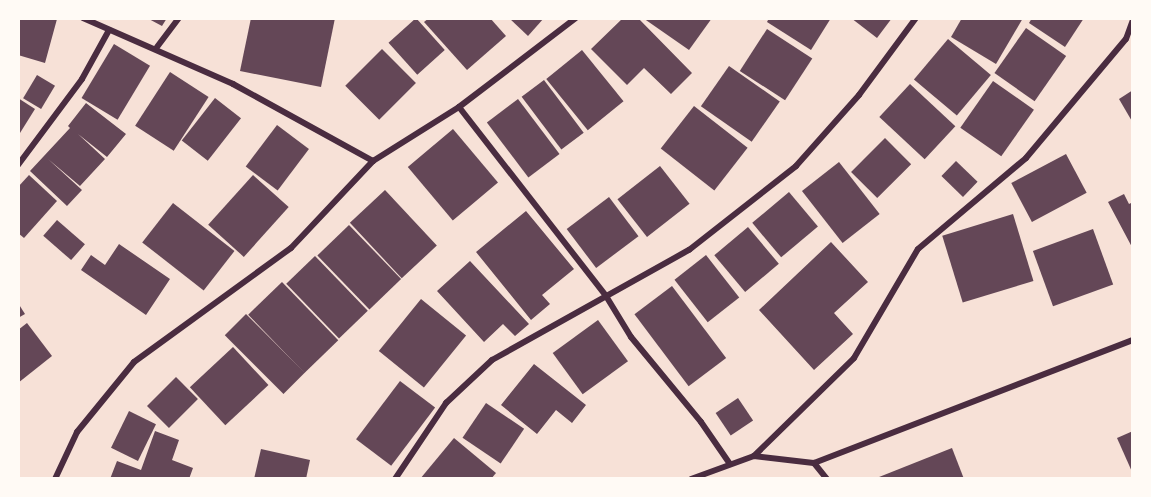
<!DOCTYPE html>
<html>
<head>
<meta charset="utf-8">
<style>
  body { margin:0 }
  #map { position:relative; width:1151px; height:497px; overflow:hidden; background:#f7e1d7; font-family:"Playfair Display",serif }
  div>[style] { position:absolute }
  .building>* { inset:0; background:#644757; transform-origin:0 0 }
  .minor>* { height:6px; margin:-3px; padding:0 3px; transform-origin:3px; border-radius:3px; background:#4a2c40 }
  span { translate:-50% -50%; white-space:nowrap; text-align:center; line-height:1.15; -webkit-text-stroke:5px #fffaf5; paint-order:stroke }
  .frame { position:absolute; inset:0; border:20px solid #fffaf5; pointer-events:none }
</style>
</head>
<body>
<div id="map">
  <div class="building">
    <i style="clip-path:polygon(18px 18px,57px 19px,45px 63px,18px 55px)"></i>
    <i style="clip-path:polygon(147px 18px,167px 18px,162px 26px)"></i>
    <i style="clip-path:polygon(251px 18px,335px 18px,321px 87px,240px 71px)"></i>
    <i style="left:416px;top:18px;width:43px;height:37px;rotate:48deg"></i>
    <i style="clip-path:polygon(429px 18px,490px 18px,506px 36px,467px 70px,424px 22px)"></i>
    <i style="clip-path:polygon(509px 18px,544px 18px,528px 36px)"></i>
    <i style="clip-path:polygon(623px 18px,638px 18px,692px 73px,671px 94px,644px 68px,627px 85px,591px 49px)"></i>
    <i style="clip-path:polygon(643px 18px,712px 18px,689px 50px)"></i>
    <i style="clip-path:polygon(769px 18px,831px 18px,811px 50px,767px 22px)"></i>
    <i style="clip-path:polygon(851px 18px,892px 18px,877px 38px)"></i>
    <i style="clip-path:polygon(962px 18px,1023px 18px,996px 64px,951px 37px)"></i>
    <i style="clip-path:polygon(1032px 18px,1084px 18px,1065px 47px,1029px 23px)"></i>
    <i style="left:1026px;top:28px;width:49px;height:55px;rotate:35deg"></i>
    <i style="left:767px;top:29px;width:54px;height:50px;rotate:33deg"></i>
    <i style="left:948px;top:39px;width:56px;height:53px;rotate:40deg"></i>
    <i style="left:114px;top:44px;width:42px;height:63px;rotate:31deg"></i>
    <i style="left:382px;top:49px;width:48px;height:52px;rotate:45deg"></i>
    <i style="left:582px;top:50px;width:66px;height:46px;rotate:51deg"></i>
    <i style="left:729px;top:66px;width:62px;height:49px;rotate:35deg"></i>
    <i style="left:170px;top:72px;width:46px;height:64px;rotate:33deg"></i>
    <i style="left:37px;top:75px;width:21px;height:27px;rotate:31deg"></i>
    <i style="left:544px;top:80px;width:66px;height:28px;rotate:53deg"></i>
    <i style="left:993px;top:81px;width:50px;height:57px;rotate:35deg"></i>
    <i style="left:910px;top:84px;width:62px;height:45px;rotate:43deg"></i>
    <i style="clip-path:polygon(1133px 90px,1133px 123px,1119px 99px)"></i>
    <i style="clip-path:polygon(18px 98px,35px 109px,20px 133px,18px 132px)"></i>
    <i style="left:215px;top:98px;width:33px;height:54px;rotate:38deg"></i>
    <i style="left:518px;top:99px;width:69px;height:39px;rotate:53deg"></i>
    <i style="clip-path:polygon(86px 103px,126px 134px,107px 157px,78px 134px,105px 159px,80px 186px,48px 159px,82px 190px,67px 206px,30px 171px,70px 128px,68px 126px)"></i>
    <i style="left:694px;top:106px;width:68px;height:54px;rotate:38deg"></i>
    <i style="left:277px;top:125px;width:40px;height:52px;rotate:37deg"></i>
    <i style="left:453px;top:129px;width:70px;height:59px;rotate:50deg"></i>
    <i style="left:885px;top:138px;width:37px;height:48px;rotate:45deg"></i>
    <i style="left:1066px;top:154px;width:44px;height:62px;rotate:62deg"></i>
    <i style="left:956px;top:161px;width:30px;height:21px;rotate:44deg"></i>
    <i style="left:839px;top:162px;width:66px;height:47px;rotate:52deg"></i>
    <i style="left:660px;top:166px;width:48px;height:54px;rotate:52deg"></i>
    <i style="clip-path:polygon(29px 175px,57px 201px,24px 238px,18px 233px,18px 187px)"></i>
    <i style="left:253px;top:175px;width:48px;height:67px;rotate:42deg"></i>
    <i style="left:385px;top:190px;width:76px;height:48px;rotate:47deg"></i>
    <i style="left:789px;top:192px;width:45px;height:48px;rotate:50deg"></i>
    <i style="clip-path:polygon(1124px 194px,1129px 204px,1133px 202px,1133px 249px,1108px 202px)"></i>
    <i style="left:609px;top:197px;width:49px;height:53px;rotate:53deg"></i>
    <i style="left:173px;top:203px;width:78px;height:50px;rotate:38deg"></i>
    <i style="clip-path:polygon(526px 211px,574px 269px,542px 295px,550px 304px,531px 320px,476px 252px)"></i>
    <i style="left:1013px;top:214px;width:70px;height:74px;rotate:73deg"></i>
    <i style="left:57px;top:220px;width:37px;height:21px;rotate:41deg"></i>
    <i style="left:349px;top:225px;width:75px;height:44px;rotate:46deg"></i>
    <i style="left:748px;top:227px;width:48px;height:44px;rotate:50deg"></i>
    <i style="left:1093px;top:229px;width:59px;height:64px;rotate:70deg"></i>
    <i style="clip-path:polygon(831px 242px,868px 282px,834px 313px,853px 334px,814px 370px,759px 310px)"></i>
    <i style="clip-path:polygon(119px 244px,170px 279px,146px 315px,81px 270px,91px 255px,105px 265px)"></i>
    <i style="left:706px;top:255px;width:54px;height:40px;rotate:52deg"></i>
    <i style="left:315px;top:256px;width:76px;height:40px;rotate:46deg"></i>
    <i style="clip-path:polygon(470px 261px,529px 324px,515px 336px,503px 324px,484px 342px,437px 291px)"></i>
    <i style="left:282px;top:282px;width:81px;height:47px;rotate:46deg"></i>
    <i style="left:672px;top:286px;width:90px;height:47px;rotate:53deg"></i>
    <i style="left:421px;top:299px;width:58px;height:67px;rotate:39deg"></i>
    <i style="clip-path:polygon(18px 303px,25px 314px,18px 318px)"></i>
    <i style="left:246px;top:314px;width:83px;height:30px;rotate:45deg"></i>
    <i style="left:598px;top:320px;width:51px;height:56px;rotate:54deg"></i>
    <i style="clip-path:polygon(27px 323px,52px 356px,18px 383px,18px 330px)"></i>
    <i style="left:233px;top:347px;width:52px;height:59px;rotate:47deg"></i>
    <i style="clip-path:polygon(534px 364px,586px 405px,572px 423px,556px 410px,537px 434px,501px 405px)"></i>
    <i style="left:176px;top:377px;width:31px;height:41px;rotate:45deg"></i>
    <i style="left:400px;top:381px;width:44px;height:73px;rotate:37deg"></i>
    <i style="left:738px;top:398px;width:27px;height:27px;rotate:56deg"></i>
    <i style="left:486px;top:403px;width:46px;height:42px;rotate:34deg"></i>
    <i style="left:129px;top:411px;width:30px;height:41px;rotate:26deg"></i>
    <i style="clip-path:polygon(155px 431px,179px 440px,172px 460px,193px 468px,189px 479px,110px 479px,117px 461px,141px 470px)"></i>
    <i style="clip-path:polygon(1133px 431px,1133px 474px,1117px 438px)"></i>
    <i style="clip-path:polygon(454px 438px,496px 473px,491px 479px,420px 479px)"></i>
    <i style="clip-path:polygon(952px 448px,964px 479px,874px 479px)"></i>
    <i style="clip-path:polygon(261px 449px,310px 460px,306px 479px,254px 479px)"></i>
  </div>
  <div class="minor">
    <i style="left:83px;top:18px;width:164px;rotate:23.7deg"></i>
    <i style="left:233px;top:84px;width:160px;rotate:28.8deg"></i>
    <i style="left:157px;top:47px;width:36px;rotate:-53deg"></i>
    <i style="left:459px;top:107px;width:239px;rotate:52.1deg"></i>
    <i style="left:606px;top:296px;width:48px;rotate:58.6deg"></i>
    <i style="left:631px;top:337px;width:110px;rotate:50.5deg"></i>
    <i style="left:701px;top:422px;width:51px;rotate:55.4deg"></i>
    <i style="left:18px;top:165px;width:107px;rotate:-53.3deg"></i>
    <i style="left:82px;top:79px;width:56px;rotate:-61.1deg"></i>
    <i style="left:754px;top:456px;width:140px;rotate:-44.4deg"></i>
    <i style="left:854px;top:358px;width:126px;rotate:-59.6deg"></i>
    <i style="left:918px;top:249px;width:141px;rotate:-40.1deg"></i>
    <i style="left:1026px;top:158px;width:155px;rotate:-50deg"></i>
    <i style="left:1126px;top:39px;width:20px;rotate:-70deg"></i>
    <i style="left:814px;top:463px;width:21px;rotate:51deg"></i>
    <i style="left:55px;top:479px;width:52px;rotate:-64.9deg"></i>
    <i style="left:77px;top:432px;width:90px;rotate:-50.8deg"></i>
    <i style="left:134px;top:362px;width:194px;rotate:-36deg"></i>
    <i style="left:291px;top:248px;width:120px;rotate:-46.7deg"></i>
    <i style="left:373px;top:161px;width:102px;rotate:-32.1deg"></i>
    <i style="left:459px;top:107px;width:147px;rotate:-37.3deg"></i>
    <i style="left:395px;top:479px;width:92px;rotate:-56.1deg"></i>
    <i style="left:446px;top:403px;width:63px;rotate:-43.1deg"></i>
    <i style="left:492px;top:360px;width:226px;rotate:-29.2deg"></i>
    <i style="left:689px;top:250px;width:136px;rotate:-38.1deg"></i>
    <i style="left:796px;top:166px;width:95px;rotate:-48.4deg"></i>
    <i style="left:859px;top:95px;width:96px;rotate:-53.5deg"></i>
    <i style="left:691px;top:479px;width:67px;rotate:-20.1deg"></i>
    <i style="left:754px;top:456px;width:60px;rotate:6.7deg"></i>
    <i style="left:814px;top:463px;width:342px;rotate:-21.1deg"></i>
  </div>
  <div class="frame"></div>
</div>
</body>
</html>
